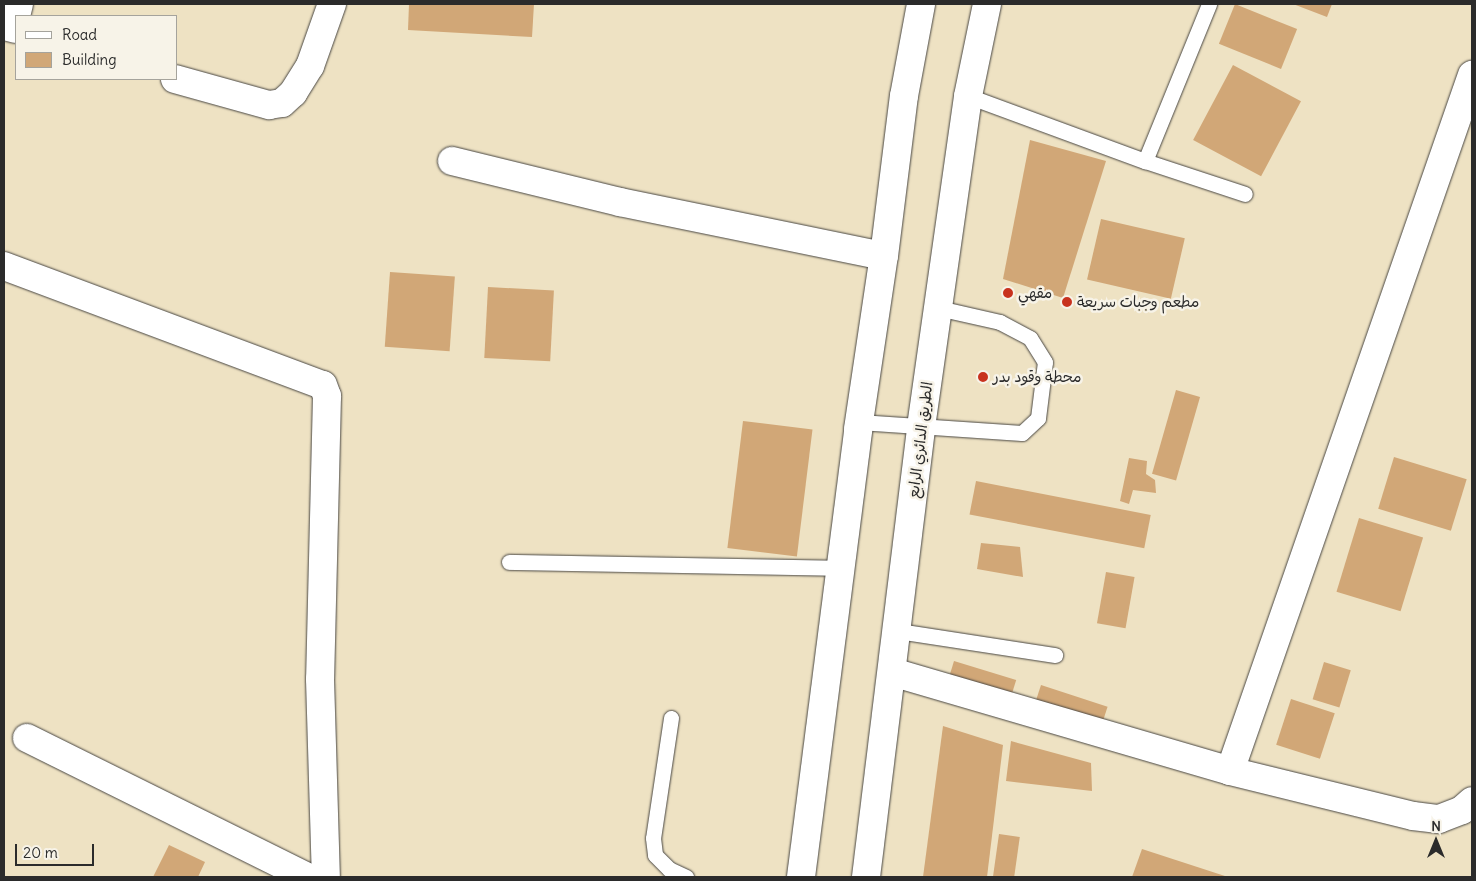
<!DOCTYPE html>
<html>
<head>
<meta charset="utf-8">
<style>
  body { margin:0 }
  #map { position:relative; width:1476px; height:881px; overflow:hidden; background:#eee2c3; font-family:Delius,"Playpen Sans Arabic",sans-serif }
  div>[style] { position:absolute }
  .building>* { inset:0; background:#d1a777; transform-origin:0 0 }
  .roads { filter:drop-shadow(0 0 1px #484642) drop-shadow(0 0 1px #484642) }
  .lane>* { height:15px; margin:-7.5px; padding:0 7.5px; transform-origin:7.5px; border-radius:7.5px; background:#fff }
  .street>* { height:28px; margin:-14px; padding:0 14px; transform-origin:14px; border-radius:14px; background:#fff }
  .primary>* { height:28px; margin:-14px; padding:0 14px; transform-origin:14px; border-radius:14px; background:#fff }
  .dots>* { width:14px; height:14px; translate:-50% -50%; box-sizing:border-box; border:2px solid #f7f3e8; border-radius:50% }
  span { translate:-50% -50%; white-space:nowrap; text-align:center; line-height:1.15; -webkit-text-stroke:5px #f7f3e8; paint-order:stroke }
  .poi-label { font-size:15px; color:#2b2b2b }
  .left { translate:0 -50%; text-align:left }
  .street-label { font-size:15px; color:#2b2b2b }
  .frame { position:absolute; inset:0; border:5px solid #2b2b2b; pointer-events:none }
  .legend { position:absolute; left:15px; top:15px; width:162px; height:65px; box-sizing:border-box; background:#f7f3e8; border:1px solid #a5a39c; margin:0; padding:6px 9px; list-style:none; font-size:15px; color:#2b2b2b }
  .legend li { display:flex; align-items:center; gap:10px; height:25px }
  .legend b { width:25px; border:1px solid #a5a39c }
  .north { position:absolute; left:1411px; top:816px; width:50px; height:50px; -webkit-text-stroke:4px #f7f3e8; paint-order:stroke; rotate:0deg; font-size:14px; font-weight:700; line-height:20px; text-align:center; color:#2b2b2b }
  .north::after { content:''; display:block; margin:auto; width:18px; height:22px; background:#2b2b2b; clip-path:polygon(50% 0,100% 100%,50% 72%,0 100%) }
  .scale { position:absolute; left:15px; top:844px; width:79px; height:22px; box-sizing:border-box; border:2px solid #2b2b2b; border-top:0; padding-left:6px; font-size:15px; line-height:18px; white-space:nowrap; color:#2b2b2b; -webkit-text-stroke:4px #f7f3e8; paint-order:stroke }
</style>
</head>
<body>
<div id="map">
  <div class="building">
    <i style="clip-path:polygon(409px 4px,534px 4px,532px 37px,408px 30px)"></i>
    <i style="left:1235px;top:4px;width:67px;height:43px;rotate:22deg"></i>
    <i style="clip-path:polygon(1293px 4px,1332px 4px,1327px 17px)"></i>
    <i style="left:1233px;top:65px;width:77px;height:85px;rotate:28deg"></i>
    <i style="clip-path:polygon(1030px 140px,1106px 161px,1063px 298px,1003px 279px)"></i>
    <i style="left:1101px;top:219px;width:86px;height:62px;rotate:13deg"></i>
    <i style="left:390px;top:272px;width:65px;height:75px;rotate:4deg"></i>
    <i style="left:488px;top:287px;width:66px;height:71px;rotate:3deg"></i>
    <i style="left:1176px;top:390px;width:25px;height:87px;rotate:16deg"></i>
    <i style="left:743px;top:421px;width:70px;height:128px;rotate:7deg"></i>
    <i style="left:1394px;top:457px;width:76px;height:54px;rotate:17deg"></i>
    <i style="clip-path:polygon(1129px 458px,1147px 461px,1146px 474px,1155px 480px,1156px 493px,1133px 490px,1129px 504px,1120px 501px)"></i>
    <i style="left:976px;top:481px;width:178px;height:34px;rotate:11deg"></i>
    <i style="left:1359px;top:518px;width:67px;height:77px;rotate:17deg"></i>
    <i style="clip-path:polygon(981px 543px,1020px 547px,1023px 577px,977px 569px)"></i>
    <i style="left:1106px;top:572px;width:29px;height:52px;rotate:10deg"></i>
    <i style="left:954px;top:661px;width:65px;height:23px;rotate:17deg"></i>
    <i style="left:1324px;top:662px;width:28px;height:39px;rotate:17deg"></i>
    <i style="left:1041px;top:685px;width:70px;height:24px;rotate:18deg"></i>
    <i style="left:1291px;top:699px;width:46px;height:48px;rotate:18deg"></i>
    <i style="clip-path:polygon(943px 726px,1003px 745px,987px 877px,923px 877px)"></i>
    <i style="clip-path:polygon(1011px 741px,1091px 763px,1092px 791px,1006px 781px)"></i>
    <i style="left:999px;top:834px;width:21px;height:44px;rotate:8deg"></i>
    <i style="clip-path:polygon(169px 845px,205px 862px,198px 877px,153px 877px)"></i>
    <i style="clip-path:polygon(1142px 849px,1228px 877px,1132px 877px)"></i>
  </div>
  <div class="roads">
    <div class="lane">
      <i style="left:968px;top:96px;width:189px;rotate:20.2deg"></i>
      <i style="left:1145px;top:161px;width:105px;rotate:18.3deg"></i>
      <i style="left:1145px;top:161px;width:170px;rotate:-67.8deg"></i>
      <i style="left:859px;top:422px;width:163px;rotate:3.9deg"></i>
      <i style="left:1022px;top:433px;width:22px;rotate:-43deg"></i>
      <i style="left:1038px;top:418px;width:56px;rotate:-82.9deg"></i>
      <i style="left:1045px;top:362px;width:28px;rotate:-122deg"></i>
      <i style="left:1030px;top:338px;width:34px;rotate:-152deg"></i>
      <i style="left:1000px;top:322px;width:64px;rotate:-167.3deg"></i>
      <i style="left:509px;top:562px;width:332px;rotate:1deg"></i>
      <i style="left:898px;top:631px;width:159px;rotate:8.7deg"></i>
      <i style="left:671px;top:718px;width:121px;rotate:98.5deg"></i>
      <i style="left:653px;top:838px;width:17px;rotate:83deg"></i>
      <i style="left:655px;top:855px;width:20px;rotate:45deg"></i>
      <i style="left:669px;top:869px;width:19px;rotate:25deg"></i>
    </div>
    <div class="street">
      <i style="left:16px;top:16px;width:12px;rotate:-76deg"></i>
      <i style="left:4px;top:26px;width:12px;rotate:14deg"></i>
      <i style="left:175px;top:79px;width:98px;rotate:15.5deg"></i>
      <i style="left:269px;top:105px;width:13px;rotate:-9deg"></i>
      <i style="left:282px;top:103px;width:15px;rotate:-42deg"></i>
      <i style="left:293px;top:93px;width:32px;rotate:-58deg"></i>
      <i style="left:310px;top:66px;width:66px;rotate:-70.5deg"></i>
      <i style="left:452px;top:161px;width:173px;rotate:13.7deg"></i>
      <i style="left:620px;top:202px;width:269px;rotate:11.6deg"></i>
      <i style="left:4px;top:266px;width:340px;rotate:20.5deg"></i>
      <i style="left:323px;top:385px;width:12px;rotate:70deg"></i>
      <i style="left:327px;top:396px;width:283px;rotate:91.4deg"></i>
      <i style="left:320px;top:679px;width:198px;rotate:88.3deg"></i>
      <i style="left:892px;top:672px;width:352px;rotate:16.3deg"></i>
      <i style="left:1230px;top:771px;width:188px;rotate:13.8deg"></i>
      <i style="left:1413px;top:816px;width:26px;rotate:7deg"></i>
      <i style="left:1439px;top:819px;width:25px;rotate:-21deg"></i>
      <i style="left:1462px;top:810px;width:13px;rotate:-42deg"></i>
      <i style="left:27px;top:738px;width:313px;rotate:26.4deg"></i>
      <i style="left:1230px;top:771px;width:737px;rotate:-70.83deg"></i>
    </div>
    <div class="primary">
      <i style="left:801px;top:877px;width:452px;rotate:-82.7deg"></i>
      <i style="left:858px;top:429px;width:175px;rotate:-81.5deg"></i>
      <i style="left:884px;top:256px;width:161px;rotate:-82.9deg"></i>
      <i style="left:904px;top:96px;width:94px;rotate:-79.5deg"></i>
      <i style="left:866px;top:877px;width:453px;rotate:-83deg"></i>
      <i style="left:921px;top:427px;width:334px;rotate:-81.9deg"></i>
      <i style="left:968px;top:96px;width:94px;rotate:-78.3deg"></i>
    </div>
  </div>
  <div class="dots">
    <i style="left:1008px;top:293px;background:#c8321e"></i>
    <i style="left:1067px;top:302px;background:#c8321e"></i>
    <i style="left:983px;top:377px;background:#c8321e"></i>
  </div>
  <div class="poi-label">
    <span class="left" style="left:1018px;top:293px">مقهي</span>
    <span class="left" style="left:1077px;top:302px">مطعم وجبات سريعة</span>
    <span class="left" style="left:993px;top:377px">محطة وقود بدر</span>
  </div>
  <div class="street-label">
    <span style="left:920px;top:440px;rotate:-83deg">الطريق الدائري الرابع</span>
  </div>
  <div class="frame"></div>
  <ul class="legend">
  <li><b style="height:6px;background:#fff"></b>Road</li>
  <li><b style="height:14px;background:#d1a777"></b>Building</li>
  </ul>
  <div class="north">N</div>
  <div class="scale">20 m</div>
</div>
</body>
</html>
